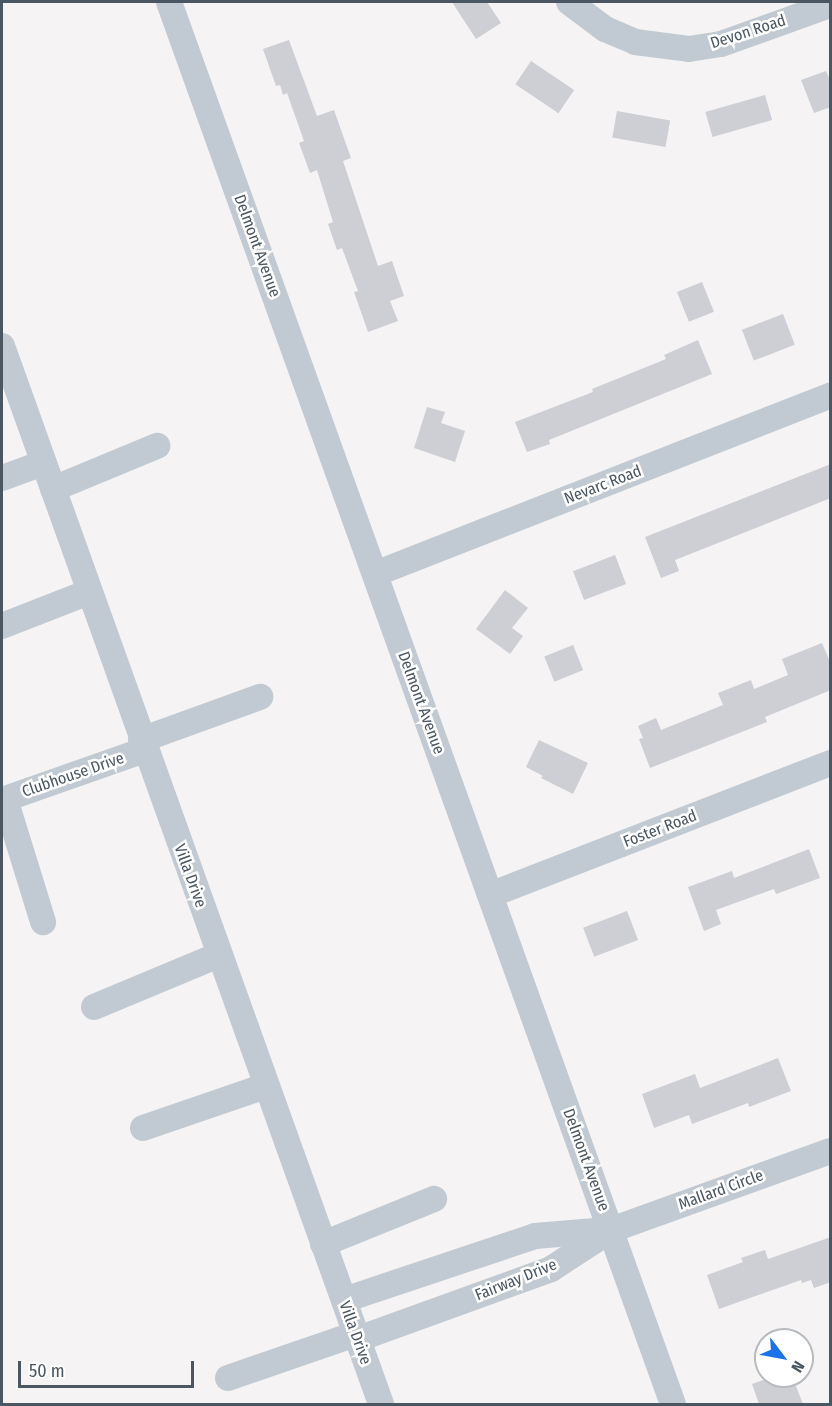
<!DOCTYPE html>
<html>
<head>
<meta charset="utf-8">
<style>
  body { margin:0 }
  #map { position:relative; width:832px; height:1406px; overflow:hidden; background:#f5f3f3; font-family:"Fira Sans Condensed",sans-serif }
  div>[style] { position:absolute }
  .building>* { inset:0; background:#cdcfd5; transform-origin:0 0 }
  .minor>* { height:26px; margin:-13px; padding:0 13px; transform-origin:13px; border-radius:13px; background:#c1cad2 }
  span { translate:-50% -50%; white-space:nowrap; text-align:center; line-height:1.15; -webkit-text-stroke:5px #fff; paint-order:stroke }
  .street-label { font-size:16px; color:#4a5661 }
  .frame { position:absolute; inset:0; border:3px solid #4a5661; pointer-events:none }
  .north { position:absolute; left:754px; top:1328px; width:60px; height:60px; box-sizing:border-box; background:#fff; border:2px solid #b7bbc0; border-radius:50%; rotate:122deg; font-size:16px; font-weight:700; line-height:24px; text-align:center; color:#4a5661 }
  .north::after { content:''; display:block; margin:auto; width:21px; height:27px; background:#1a73e8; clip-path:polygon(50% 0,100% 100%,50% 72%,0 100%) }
  .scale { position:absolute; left:18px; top:1361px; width:176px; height:27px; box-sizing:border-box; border:3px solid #4a5661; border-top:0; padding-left:8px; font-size:18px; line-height:21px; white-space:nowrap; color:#4a5661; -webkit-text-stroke:4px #fff; paint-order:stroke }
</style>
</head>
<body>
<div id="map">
  <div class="building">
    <i style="clip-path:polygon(452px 2px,487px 2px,501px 23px,476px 39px)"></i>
    <i style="clip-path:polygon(289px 40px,317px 116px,334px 110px,351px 158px,343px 161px,378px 266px,392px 261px,404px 296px,390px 301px,398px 321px,368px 332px,354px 292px,358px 291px,342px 248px,337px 250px,328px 224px,333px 222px,317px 170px,310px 173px,299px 143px,304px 141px,287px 93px,283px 95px,280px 85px,276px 86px,263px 49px)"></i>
    <i style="left:531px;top:61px;width:52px;height:28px;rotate:34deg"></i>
    <i style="clip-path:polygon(826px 71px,831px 82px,831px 107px,814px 113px,801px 80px)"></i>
    <i style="left:765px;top:95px;width:26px;height:62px;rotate:74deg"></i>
    <i style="left:617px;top:111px;width:54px;height:27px;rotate:10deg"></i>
    <i style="left:702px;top:282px;width:32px;height:27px;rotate:68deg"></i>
    <i style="left:783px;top:314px;width:33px;height:44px;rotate:69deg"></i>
    <i style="clip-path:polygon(698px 340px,712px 374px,549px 440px,550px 444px,527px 452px,515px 422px,593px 392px,592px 389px,666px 359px,664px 355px)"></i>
    <i style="clip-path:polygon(427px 407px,445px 412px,441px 423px,465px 431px,455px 462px,414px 448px)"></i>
    <i style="clip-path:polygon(831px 464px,831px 498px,675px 560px,679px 571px,661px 578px,645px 537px)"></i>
    <i style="left:615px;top:555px;width:31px;height:45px;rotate:69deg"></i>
    <i style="clip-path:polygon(505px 590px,528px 608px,512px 628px,523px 636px,510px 654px,476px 629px)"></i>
    <i style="clip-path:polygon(822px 643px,831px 664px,831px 690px,765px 717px,767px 722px,650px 768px,639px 739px,643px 738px,638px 726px,656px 718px,661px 730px,723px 705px,718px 693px,751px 680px,754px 689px,788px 675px,782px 659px)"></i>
    <i style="left:573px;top:645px;width:27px;height:31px;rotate:68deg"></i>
    <i style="clip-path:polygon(539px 740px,588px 763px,573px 794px,541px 778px,543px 776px,526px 767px)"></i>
    <i style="clip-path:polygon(809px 849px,820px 878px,776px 894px,774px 889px,716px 910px,721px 924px,704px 931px,688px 887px,732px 871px,734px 878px)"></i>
    <i style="left:627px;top:911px;width:31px;height:47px;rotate:69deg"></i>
    <i style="clip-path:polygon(778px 1058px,791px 1091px,749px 1107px,748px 1103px,692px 1124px,689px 1115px,654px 1128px,642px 1094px,695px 1074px,700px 1088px)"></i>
    <i style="clip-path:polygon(831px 1237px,831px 1282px,814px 1288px,811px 1280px,802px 1283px,801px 1280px,719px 1309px,707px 1275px,743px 1262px,741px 1258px,765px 1250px,768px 1259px)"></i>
    <i style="clip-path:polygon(774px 1376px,792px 1376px,803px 1404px,759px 1404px,752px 1384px)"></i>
  </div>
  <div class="minor">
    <i style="left:169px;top:2px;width:1490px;rotate:70.23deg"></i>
    <i style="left:569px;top:2px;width:45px;rotate:36.9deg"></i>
    <i style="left:605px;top:29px;width:33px;rotate:23deg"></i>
    <i style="left:635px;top:42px;width:54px;rotate:7.4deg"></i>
    <i style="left:689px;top:49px;width:32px;rotate:-9deg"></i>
    <i style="left:721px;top:44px;width:116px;rotate:-19.7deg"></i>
    <i style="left:2px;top:346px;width:1124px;rotate:70.29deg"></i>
    <i style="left:2px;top:478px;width:44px;rotate:-20.1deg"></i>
    <i style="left:53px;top:489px;width:113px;rotate:-22.5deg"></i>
    <i style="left:375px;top:574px;width:489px;rotate:-21.4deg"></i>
    <i style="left:2px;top:626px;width:93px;rotate:-21.3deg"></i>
    <i style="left:141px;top:740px;width:127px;rotate:-19.9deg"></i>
    <i style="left:5px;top:799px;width:129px;rotate:72.8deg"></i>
    <i style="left:2px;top:800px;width:151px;rotate:-19.3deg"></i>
    <i style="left:490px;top:895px;width:365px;rotate:-21.2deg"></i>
    <i style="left:94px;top:1007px;width:135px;rotate:-22.6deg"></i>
    <i style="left:143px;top:1128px;width:130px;rotate:-18.9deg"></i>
    <i style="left:323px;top:1244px;width:120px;rotate:-22.1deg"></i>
    <i style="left:344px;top:1300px;width:201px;rotate:-18.5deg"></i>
    <i style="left:535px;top:1236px;width:72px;rotate:-4.8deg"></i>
    <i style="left:358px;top:1339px;width:205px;rotate:-19.9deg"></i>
    <i style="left:551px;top:1269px;width:72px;rotate:-33deg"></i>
    <i style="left:611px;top:1230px;width:233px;rotate:-19.8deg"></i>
    <i style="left:228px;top:1378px;width:135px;rotate:-19deg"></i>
  </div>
  <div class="street-label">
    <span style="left:748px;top:32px;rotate:-18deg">Devon Road</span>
    <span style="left:257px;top:246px;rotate:70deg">Delmont Avenue</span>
    <span style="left:603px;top:485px;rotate:-21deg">Nevarc Road</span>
    <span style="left:421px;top:703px;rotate:70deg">Delmont Avenue</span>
    <span style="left:73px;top:775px;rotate:-19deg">Clubhouse Drive</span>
    <span style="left:660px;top:829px;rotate:-21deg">Foster Road</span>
    <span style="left:190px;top:876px;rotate:70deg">Villa Drive</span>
    <span style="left:586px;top:1160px;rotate:70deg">Delmont Avenue</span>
    <span style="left:721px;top:1190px;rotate:-20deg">Mallard Circle</span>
    <span style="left:516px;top:1280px;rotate:-22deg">Fairway Drive</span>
    <span style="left:355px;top:1333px;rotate:70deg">Villa Drive</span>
  </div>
  <div class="frame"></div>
  <div class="north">N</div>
  <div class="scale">50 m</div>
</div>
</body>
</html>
